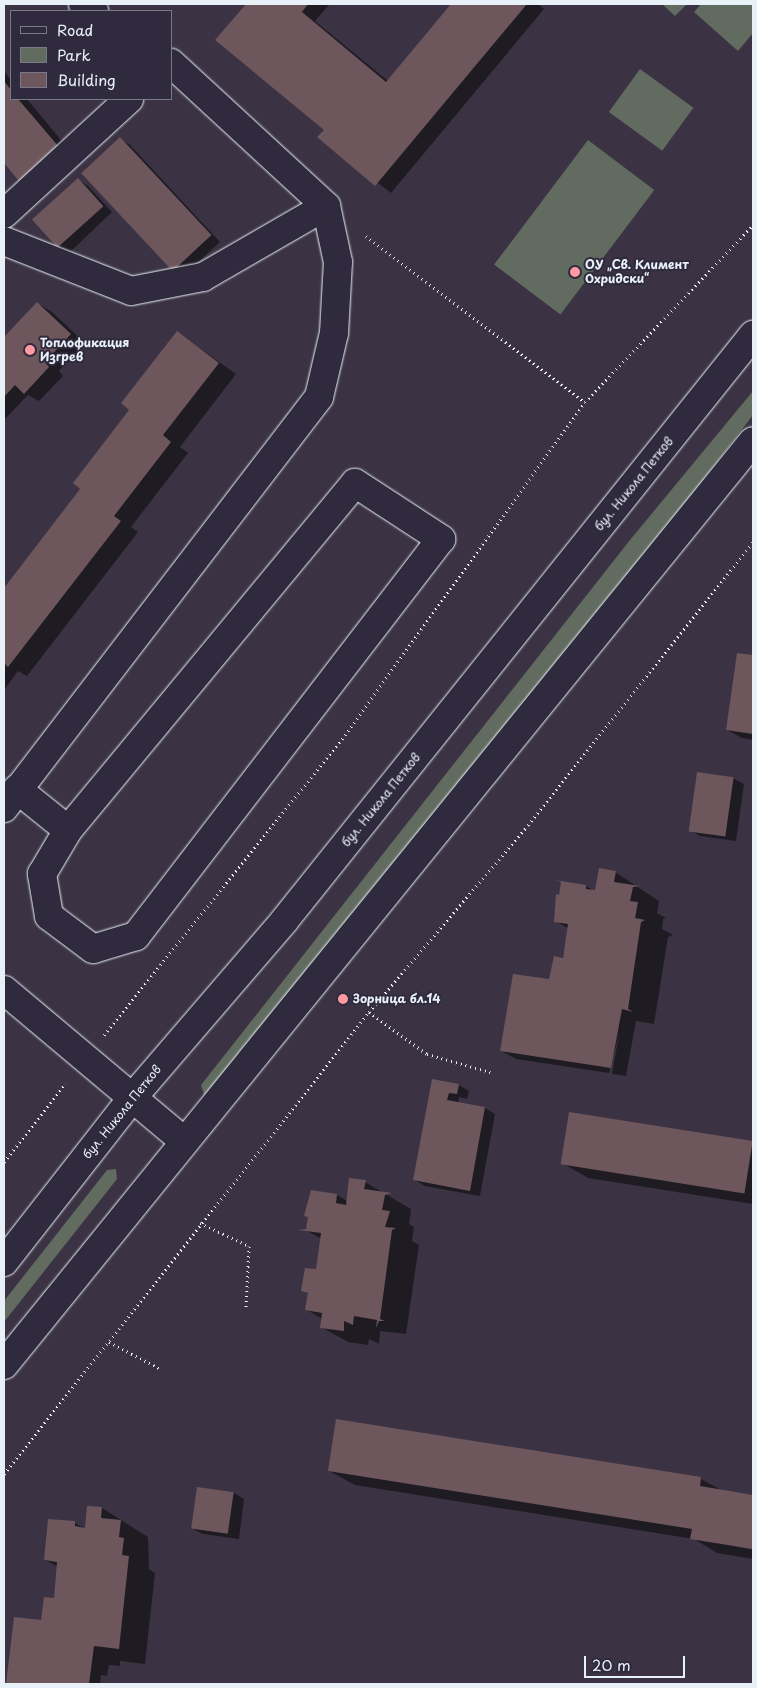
<!DOCTYPE html>
<html>
<head>
<meta charset="utf-8">
<style>
  body { margin:0 }
  #map { position:relative; width:757px; height:1688px; overflow:hidden; background:#3b3343; font-family:"Playpen Sans",sans-serif }
  div>[style] { position:absolute }
  .green>* { inset:0; background:#616b5f; transform-origin:0 0 }
  .shadow>* { inset:0; background:#0007 }
  .building>* { inset:0; background:#6d565c; transform-origin:0 0 }
  .path>* { height:3px; margin-top:-1.5px; transform-origin:0; background:repeating-linear-gradient(90deg,#e8f1f8 0 1px,transparent 0 5px) }
  .roads { filter:drop-shadow(0 0 1px #e8f1f8) drop-shadow(0 0 1px #e8f1f8) }
  .minor>* { height:28px; margin:-14px; padding:0 14px; transform-origin:14px; border-radius:14px; background:#2f2a3d }
  .major>* { height:28px; margin:-14px; padding:0 14px; transform-origin:14px; border-radius:14px; background:#2f2a3d }
  .dots>* { width:14px; height:14px; translate:-50% -50%; box-sizing:border-box; border:2px solid #2f2a3d; border-radius:50% }
  span { translate:-50% -50%; white-space:nowrap; text-align:center; line-height:1.15; -webkit-text-stroke:4px #2f2a3d; paint-order:stroke }
  .poi-label { font-size:12px; color:#e8f1f8; font-weight:700 }
  .left { translate:0 -50%; text-align:left }
  .street-label { font-size:12px; color:#e8f1f8 }
  .frame { position:absolute; inset:0; border:5px solid #e8f1f8; pointer-events:none }
  .legend { position:absolute; left:10px; top:10px; width:162px; height:90px; box-sizing:border-box; background:#2f2a3d; border:1px solid #797a88; margin:0; padding:6px 9px; list-style:none; font-size:15px; color:#e8f1f8 }
  .legend li { display:flex; align-items:center; gap:10px; height:25px }
  .legend b { width:25px; border:1px solid #797a88 }
  .scale { position:absolute; left:584px; top:1656px; width:101px; height:22px; box-sizing:border-box; border:2px solid #e8f1f8; border-top:0; padding-left:6px; font-size:15px; line-height:18px; white-space:nowrap; color:#e8f1f8; -webkit-text-stroke:4px #2f2a3d; paint-order:stroke }
</style>
</head>
<body>
<div id="map">
  <div class="green">
    <i style="clip-path:polygon(662px 4px,687px 4px,675px 16px)"></i>
    <i style="clip-path:polygon(701px 4px,753px 4px,753px 33px,738px 51px,694px 12px)"></i>
    <i style="left:640px;top:69px;width:66px;height:53px;rotate:36deg"></i>
    <i style="left:588px;top:140px;width:83px;height:156px;rotate:37deg"></i>
    <i style="clip-path:polygon(753px 391px,753px 415px,647px 553px,214px 1095px,204px 1095px,201px 1085px,630px 540px)"></i>
    <i style="clip-path:polygon(116px 1169px,117px 1179px,4px 1322px,4px 1301px,107px 1170px)"></i>
  </div>
  <div class="shadow">
    <i style="clip-path:polygon(247px 4px,330px 4px,315px 21px,388px 81px,453px 4px,538px 4px,544px 9px,391px 193px,319px 137px,325px 130px,217px 40px)"></i>
    <i style="clip-path:polygon(4px 71px,11px 80px,11px 99px,27px 99px,76px 158px,38px 190px,20px 180px,4px 161px)"></i>
    <i style="clip-path:polygon(120px 139px,130px 145px,220px 242px,183px 276px,173px 270px)"></i>
    <i style="clip-path:polygon(78px 180px,88px 186px,112px 212px,69px 253px,58px 247px)"></i>
    <i style="clip-path:polygon(37px 303px,52px 312px,85px 343px,59px 371px,63px 376px,39px 401px,28px 395px,4px 420px,4px 339px)"></i>
    <i style="clip-path:polygon(177px 332px,236px 374px,180px 447px,188px 453px,131px 527px,138px 532px,27px 676px,18px 671px,4px 690px,4px 590px,82px 489px)"></i>
    <i style="clip-path:polygon(738px 654px,753px 657px,753px 740px,742px 738px,727px 730px)"></i>
    <i style="clip-path:polygon(733px 778px,744px 784px,736px 841px,700px 836px,690px 830px)"></i>
    <i style="clip-path:polygon(615px 872px,659px 901px,657px 913px,666px 918px,663px 919px,662px 929px,673px 935px,668px 937px,654px 1024px,636px 1021px,626px 1076px,612px 1074px,619px 1034px,609px 1073px,516px 1059px,501px 1051px,557px 982px,569px 929px,556px 921px,586px 886px,596px 892px)"></i>
    <i style="clip-path:polygon(433px 1080px,459px 1085px,469px 1091px,467px 1099px,459px 1097px,458px 1103px,485px 1108px,495px 1114px,480px 1196px,425px 1186px,415px 1180px)"></i>
    <i style="clip-path:polygon(570px 1114px,753px 1143px,753px 1204px,588px 1178px,562px 1163px)"></i>
    <i style="clip-path:polygon(365px 1182px,411px 1209px,409px 1224px,414px 1227px,412px 1241px,419px 1245px,406px 1334px,380px 1331px,379px 1344px,369px 1339px,368px 1345px,348px 1342px,321px 1327px,322px 1319px,307px 1310px,309px 1294px,303px 1291px,317px 1271px,322px 1239px,307px 1231px,337px 1195px,347px 1201px)"></i>
    <i style="clip-path:polygon(337px 1420px,701px 1479px,723px 1491px,753px 1496px,753px 1548px,710px 1541px,753px 1550px,753px 1559px,717px 1553px,694px 1539px,355px 1485px,329px 1471px)"></i>
    <i style="clip-path:polygon(198px 1488px,234px 1493px,244px 1499px,239px 1539px,203px 1534px,193px 1529px)"></i>
    <i style="clip-path:polygon(88px 1507px,102px 1508px,148px 1537px,149px 1569px,155px 1573px,145px 1664px,120px 1661px,120px 1666px,109px 1665px,107px 1676px,101px 1675px,100px 1684px,7px 1684px,15px 1618px,42px 1621px,55px 1599px,58px 1567px,45px 1560px,75px 1523px,86px 1529px)"></i>
  </div>
  <div class="building">
    <i style="clip-path:polygon(246px 4px,308px 4px,302px 12px,386px 82px,451px 4px,527px 4px,375px 186px,317px 137px,324px 130px,215px 40px)"></i>
    <i style="clip-path:polygon(4px 81px,11px 90px,11px 99px,18px 99px,59px 147px,19px 181px,4px 163px)"></i>
    <i style="left:120px;top:137px;width:134px;height:53px;rotate:47deg"></i>
    <i style="left:78px;top:178px;width:38px;height:62px;rotate:48deg"></i>
    <i style="clip-path:polygon(37px 302px,71px 334px,45px 362px,49px 367px,24px 394px,15px 385px,4px 397px,4px 337px)"></i>
    <i style="clip-path:polygon(177px 331px,219px 363px,163px 435px,171px 442px,114px 516px,121px 521px,8px 667px,4px 663px,4px 588px,80px 489px,73px 483px,129px 410px,121px 403px)"></i>
    <i style="clip-path:polygon(737px 653px,753px 655px,753px 734px,726px 730px)"></i>
    <i style="left:697px;top:772px;width:37px;height:60px;rotate:8deg"></i>
    <i style="clip-path:polygon(599px 868px,616px 871px,614px 882px,640px 886px,633px 887px,630px 901px,638px 902px,635px 918px,645px 920px,641px 922px,628px 1009px,633px 1012px,622px 1009px,611px 1068px,500px 1051px,513px 974px,549px 979px,554px 956px,563px 958px,568px 924px,554px 922px,556px 894px,559px 895px,561px 882px,555px 880px,586px 885px,586px 889px,595px 890px)"></i>
    <i style="clip-path:polygon(432px 1079px,459px 1084px,457px 1094px,449px 1093px,447px 1100px,485px 1107px,470px 1191px,413px 1180px)"></i>
    <i style="left:569px;top:1112px;width:186px;height:53px;rotate:9deg"></i>
    <i style="clip-path:polygon(349px 1178px,366px 1180px,364px 1189px,392px 1193px,385px 1195px,382px 1210px,390px 1211px,385px 1227px,396px 1228px,392px 1230px,380px 1319px,385px 1321px,379px 1321px,376px 1328px,377px 1320px,354px 1316px,353px 1325px,344px 1321px,344px 1331px,320px 1328px,322px 1313px,305px 1310px,308px 1293px,301px 1291px,305px 1268px,316px 1269px,321px 1233px,298px 1230px,306px 1229px,308px 1217px,304px 1216px,311px 1190px,337px 1194px,336px 1203px,346px 1205px)"></i>
    <i style="clip-path:polygon(336px 1419px,701px 1477px,700px 1486px,753px 1495px,753px 1549px,690px 1539px,692px 1529px,328px 1471px)"></i>
    <i style="left:197px;top:1487px;width:37px;height:42px;rotate:8deg"></i>
    <i style="clip-path:polygon(87px 1506px,102px 1507px,101px 1518px,121px 1520px,119px 1537px,124px 1538px,122px 1555px,129px 1556px,119px 1649px,94px 1646px,89px 1684px,6px 1684px,14px 1617px,41px 1620px,44px 1597px,54px 1598px,57px 1562px,44px 1560px,48px 1519px,75px 1521px,75px 1526px,85px 1528px)"></i>
  </div>
  <div class="path">
    <i style="left:366px;top:236px;width:275px;rotate:37.2deg"></i>
    <i style="left:369px;top:1012px;width:72px;rotate:35.9deg"></i>
    <i style="left:427px;top:1054px;width:66px;rotate:15.9deg"></i>
    <i style="left:104px;top:1035px;width:380px;rotate:-51.2deg"></i>
    <i style="left:342px;top:739px;width:415px;rotate:-54.2deg"></i>
    <i style="left:585px;top:402px;width:244px;rotate:-46.5deg"></i>
    <i style="left:4px;top:1162px;width:100px;rotate:-51.9deg"></i>
    <i style="left:200px;top:1223px;width:54px;rotate:25.1deg"></i>
    <i style="left:249px;top:1246px;width:62px;rotate:92.8deg"></i>
    <i style="left:109px;top:1342px;width:56px;rotate:27.5deg"></i>
    <i style="left:4px;top:1474px;width:589px;rotate:-51.69deg"></i>
    <i style="left:369px;top:1012px;width:245px;rotate:-49.6deg"></i>
    <i style="left:528px;top:825px;width:362px;rotate:-51.5deg"></i>
  </div>
  <div class="roads">
    <div class="minor">
      <i style="left:83px;top:4px;width:13px;rotate:32deg"></i>
      <i style="left:4px;top:214px;width:170px;rotate:-42.6deg"></i>
      <i style="left:4px;top:241px;width:136px;rotate:21.5deg"></i>
      <i style="left:131px;top:291px;width:73px;rotate:-11deg"></i>
      <i style="left:203px;top:277px;width:142px;rotate:-30deg"></i>
      <i style="left:355px;top:483px;width:103px;rotate:33.1deg"></i>
      <i style="left:441px;top:539px;width:501px;rotate:127.53deg"></i>
      <i style="left:136px;top:936px;width:45px;rotate:163.2deg"></i>
      <i style="left:93px;top:949px;width:55px;rotate:-143.1deg"></i>
      <i style="left:49px;top:916px;width:43px;rotate:-99.5deg"></i>
      <i style="left:42px;top:874px;width:51px;rotate:-59.4deg"></i>
      <i style="left:68px;top:830px;width:450px;rotate:-50.4deg"></i>
      <i style="left:17px;top:789px;width:65px;rotate:38.8deg"></i>
      <i style="left:4px;top:808px;width:518px;rotate:-52.53deg"></i>
      <i style="left:319px;top:397px;width:66px;rotate:-76.8deg"></i>
      <i style="left:334px;top:333px;width:71px;rotate:-86.8deg"></i>
      <i style="left:338px;top:262px;width:57px;rotate:-102.1deg"></i>
      <i style="left:326px;top:206px;width:211px;rotate:-137.3deg"></i>
      <i style="left:4px;top:990px;width:234px;rotate:40deg"></i>
    </div>
    <div class="major">
      <i style="left:4px;top:1262px;width:208px;rotate:-52deg"></i>
      <i style="left:132px;top:1098px;width:233px;rotate:-49.3deg"></i>
      <i style="left:284px;top:921px;width:751px;rotate:-51.33deg"></i>
      <i style="left:4px;top:1365px;width:1189px;rotate:-50.97deg"></i>
    </div>
  </div>
  <div class="dots">
    <i style="left:575px;top:272px;background:#ff9aa2"></i>
    <i style="left:30px;top:350px;background:#ff9aa2"></i>
    <i style="left:343px;top:999px;background:#ff9aa2"></i>
  </div>
  <div class="poi-label">
    <span class="left" style="left:585px;top:272px">ОУ „Св. Климент<br>Охридски“</span>
    <span class="left" style="left:40px;top:350px">Топлофикация<br>Изгрев</span>
    <span class="left" style="left:353px;top:999px">Зорница бл.14</span>
  </div>
  <div class="street-label">
    <span style="left:634px;top:484px;rotate:-51deg">бул. Никола Петков</span>
    <span style="left:381px;top:800px;rotate:-51deg">бул. Никола Петков</span>
    <span style="left:122px;top:1112px;rotate:-51deg">бул. Никола Петков</span>
  </div>
  <div class="frame"></div>
  <ul class="legend">
  <li><b style="height:6px;background:#2f2a3d"></b>Road</li>
  <li><b style="height:14px;background:#616b5f"></b>Park</li>
  <li><b style="height:14px;background:#6d565c"></b>Building</li>
  </ul>
  <div class="scale">20 m</div>
</div>
</body>
</html>
